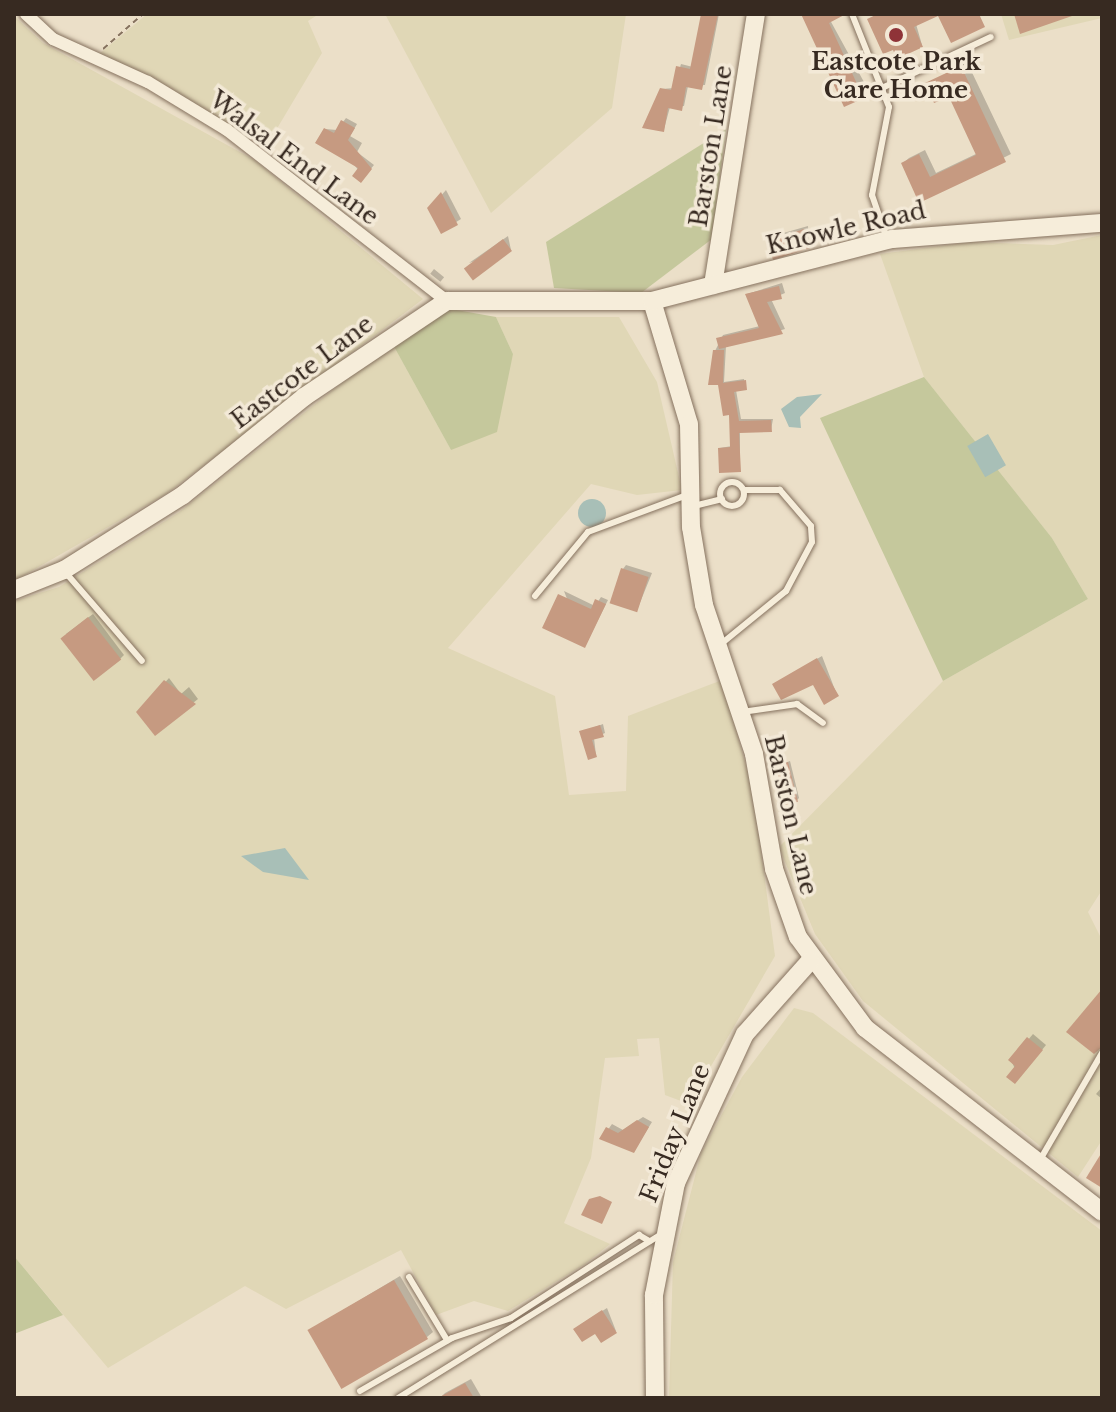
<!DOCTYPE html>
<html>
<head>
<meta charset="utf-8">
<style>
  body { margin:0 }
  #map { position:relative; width:1116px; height:1412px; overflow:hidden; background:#ebdfc8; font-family:"Libre Baskerville",serif }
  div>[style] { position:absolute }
  .farmland>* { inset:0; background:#e0d7b6 }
  .green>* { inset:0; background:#c5c89c }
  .water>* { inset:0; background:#a8bfb7; transform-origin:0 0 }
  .round { border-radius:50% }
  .shadow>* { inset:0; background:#0003; transform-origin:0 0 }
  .building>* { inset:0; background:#c69a81; transform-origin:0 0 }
  .path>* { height:2px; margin-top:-1px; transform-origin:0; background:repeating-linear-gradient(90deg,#85715e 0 6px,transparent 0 10px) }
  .roads { filter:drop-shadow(0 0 2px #85715e) drop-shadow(0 0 2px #85715e) }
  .lane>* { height:6px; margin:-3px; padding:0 3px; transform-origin:3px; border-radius:3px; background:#f6edda }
  .lane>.ring { margin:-3px; padding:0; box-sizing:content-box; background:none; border:6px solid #f6edda; border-radius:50% }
  .street>* { height:12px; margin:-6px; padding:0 6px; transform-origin:6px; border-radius:6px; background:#f6edda }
  .secondary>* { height:18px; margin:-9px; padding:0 9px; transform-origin:9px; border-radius:9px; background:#f6edda }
  .dots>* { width:22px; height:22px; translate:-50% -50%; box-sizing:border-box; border:4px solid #f3e9d7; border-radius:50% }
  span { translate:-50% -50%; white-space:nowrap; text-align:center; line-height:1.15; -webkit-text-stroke:7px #f3e9d7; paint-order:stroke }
  .poi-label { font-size:24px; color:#372a21; font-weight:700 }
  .street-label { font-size:24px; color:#372a21 }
  .frame { position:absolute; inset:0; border:16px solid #372a21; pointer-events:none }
</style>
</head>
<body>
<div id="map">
  <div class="farmland">
    <i style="clip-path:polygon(147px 14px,319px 14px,308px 21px,322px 53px,266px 147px,98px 55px)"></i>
    <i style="clip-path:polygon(385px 14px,626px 14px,612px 108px,491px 213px)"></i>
    <i style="clip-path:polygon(1001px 14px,1102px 14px,1102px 18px,1009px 40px)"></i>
    <i style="clip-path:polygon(14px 16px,43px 43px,256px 161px,423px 299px,166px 494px,14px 581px)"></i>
    <i style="clip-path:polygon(1102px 235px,1102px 890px,1088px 912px,1102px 940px,1102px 1140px,1078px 1177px,863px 1001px,815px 934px,779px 847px,943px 681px,1088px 599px,1052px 538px,924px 377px,880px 254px,970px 242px,1053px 245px)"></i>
    <i style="clip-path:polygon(496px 317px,619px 317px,657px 382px,682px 490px,637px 495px,591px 484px,448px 648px,555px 696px,569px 795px,626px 791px,628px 716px,722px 680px,753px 790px,775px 956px,689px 1104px,665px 1095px,659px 1038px,637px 1039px,639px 1056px,605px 1058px,591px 1158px,564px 1223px,610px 1244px,585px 1264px,508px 1311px,474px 1301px,436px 1315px,401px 1250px,286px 1309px,245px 1286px,108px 1368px,14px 1256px,14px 601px,59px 587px,178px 513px,392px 343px,451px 450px,513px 354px)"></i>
    <i style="clip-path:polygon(794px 1008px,813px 1013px,1102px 1231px,1102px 1398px,669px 1398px,673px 1262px,701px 1153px,742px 1077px)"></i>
  </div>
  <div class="green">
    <i style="clip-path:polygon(726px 129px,712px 239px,641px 293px,554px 288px,546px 242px)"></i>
    <i style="clip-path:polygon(451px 309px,496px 317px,513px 354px,497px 432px,451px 450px,392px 343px)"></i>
    <i style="clip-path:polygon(924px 377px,1052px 538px,1088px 599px,943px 681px,820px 418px)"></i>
    <i style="clip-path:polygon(14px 1256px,63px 1315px,14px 1334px)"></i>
  </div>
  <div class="water">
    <i style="clip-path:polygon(822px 394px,800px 417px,801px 428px,789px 427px,781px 409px,797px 397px)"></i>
    <i style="left:988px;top:434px;width:36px;height:24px;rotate:60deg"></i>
    <i class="round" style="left:578px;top:499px;width:28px;height:28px"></i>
    <i style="clip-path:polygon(285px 848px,309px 880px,263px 872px,241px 856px)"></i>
  </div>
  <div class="shadow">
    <i style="clip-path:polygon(702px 14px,719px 14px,705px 85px,688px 86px,684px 106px,670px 107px,664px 129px,662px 89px,674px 88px,681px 64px,693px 67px)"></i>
    <i style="clip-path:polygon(804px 14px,844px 14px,830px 20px,870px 93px,845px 104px)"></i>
    <i style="clip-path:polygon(872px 14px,937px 14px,916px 24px,922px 45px,885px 51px)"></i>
    <i style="clip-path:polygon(967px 62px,1011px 154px,920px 200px,903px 163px,909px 158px,925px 150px,936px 173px,978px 153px,950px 94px,927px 84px)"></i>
    <i style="clip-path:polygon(346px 118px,357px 124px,350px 136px,362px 143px,357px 152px,374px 165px,364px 177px,325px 129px,337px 130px)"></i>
    <i style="clip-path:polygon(446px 190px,461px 219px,442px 231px,430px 208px)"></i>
    <i style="clip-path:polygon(808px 226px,809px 246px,769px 240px,773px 236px)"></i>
    <i style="clip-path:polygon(508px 236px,511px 250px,469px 263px)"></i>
    <i style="left:434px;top:269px;width:13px;height:6px;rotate:39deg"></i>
    <i style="clip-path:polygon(782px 283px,785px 293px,771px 299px,785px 329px,726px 346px,724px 382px,744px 379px,745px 389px,736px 390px,741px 419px,773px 419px,771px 430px,740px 431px,740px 470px,720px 448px,732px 446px,731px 413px,724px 414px,715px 351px,723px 335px,760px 326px,747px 294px)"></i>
    <i style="clip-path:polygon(626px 565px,652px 573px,637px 610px,623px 569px)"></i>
    <i style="clip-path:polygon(564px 591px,595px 606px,601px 597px,608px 600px,585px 646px)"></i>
    <i style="clip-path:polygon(93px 614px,124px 655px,120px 659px,66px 634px)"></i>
    <i style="clip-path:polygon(822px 656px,837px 695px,814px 682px,774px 684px)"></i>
    <i style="clip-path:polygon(169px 678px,181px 694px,189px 687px,198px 699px,155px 733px,139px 712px)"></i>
    <i style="clip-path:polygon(603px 724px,605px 733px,594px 738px,596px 755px,582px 732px)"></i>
    <i style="clip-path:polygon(790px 761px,799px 798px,797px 800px,777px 766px)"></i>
    <i style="clip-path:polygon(1033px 1034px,1046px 1045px,1019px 1078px,1011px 1060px)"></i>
    <i style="clip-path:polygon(1102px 1087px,1102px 1099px,1096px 1094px)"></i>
    <i style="clip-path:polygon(643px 1117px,652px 1122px,634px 1151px,602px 1138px,612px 1124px,623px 1130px)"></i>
    <i style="clip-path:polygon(400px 1276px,433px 1332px,427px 1337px,310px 1330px)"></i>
    <i style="clip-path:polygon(607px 1308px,616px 1331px,580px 1325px)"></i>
    <i style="clip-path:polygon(471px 1379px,482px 1398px,440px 1398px,445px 1393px)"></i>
  </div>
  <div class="building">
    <i style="clip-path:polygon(701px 14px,718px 14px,702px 90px,686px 87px,682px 111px,668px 108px,664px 132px,642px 128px,660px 88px,671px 90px,676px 66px,690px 69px)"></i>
    <i style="clip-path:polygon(801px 14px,846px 14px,829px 23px,858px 86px,866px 82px,871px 95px,844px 107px)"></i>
    <i style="clip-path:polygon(878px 14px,979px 14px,985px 27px,951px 43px,938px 16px,914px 27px,923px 47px,897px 59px,893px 50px,883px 54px,867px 19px)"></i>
    <i style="clip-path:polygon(1014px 14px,1072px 14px,1072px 16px,1020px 34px)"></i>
    <i style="clip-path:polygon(961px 66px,1006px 162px,919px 203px,901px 163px,919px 154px,930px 177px,976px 155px,949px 97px,934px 103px,925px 83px)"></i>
    <i style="clip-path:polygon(341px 120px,355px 128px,348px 140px,372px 169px,361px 183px,352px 176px,358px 168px,315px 143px,324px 128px,334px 133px)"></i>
    <i style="clip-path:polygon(441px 192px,458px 225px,441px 234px,427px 208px)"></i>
    <i style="left:804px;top:229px;width:20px;height:39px;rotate:72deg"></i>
    <i style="left:503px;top:239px;width:15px;height:49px;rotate:53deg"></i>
    <i style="clip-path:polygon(779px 286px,782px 299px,767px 302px,783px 334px,719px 349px,716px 338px,759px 328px,745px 294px)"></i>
    <i style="clip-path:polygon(713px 350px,724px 350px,723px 383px,746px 380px,747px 390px,734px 392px,739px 421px,771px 420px,772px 432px,739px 433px,741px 472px,719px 473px,718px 448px,730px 447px,729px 415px,723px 416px,718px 385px,708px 385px)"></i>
    <i style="left:621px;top:568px;width:29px;height:37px;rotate:18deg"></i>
    <i style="clip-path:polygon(558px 594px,591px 609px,595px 599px,606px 604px,585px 648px,542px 628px)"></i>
    <i style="left:88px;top:617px;width:54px;height:35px;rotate:52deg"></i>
    <i style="clip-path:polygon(817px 658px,839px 696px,824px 705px,813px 685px,781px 700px,772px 684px)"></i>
    <i style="clip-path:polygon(164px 680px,196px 704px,155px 736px,136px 712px)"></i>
    <i style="clip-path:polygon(600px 725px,604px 737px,592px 740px,597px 757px,588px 760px,579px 731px)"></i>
    <i style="left:788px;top:762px;width:41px;height:13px;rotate:76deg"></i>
    <i style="clip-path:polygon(1102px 989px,1102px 1047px,1094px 1054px,1066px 1032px)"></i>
    <i style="clip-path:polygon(1027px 1037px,1043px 1050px,1015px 1084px,1006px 1077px,1015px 1066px,1008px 1060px)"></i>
    <i style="clip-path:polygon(637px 1120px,649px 1127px,634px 1153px,599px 1139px,606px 1127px,618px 1133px)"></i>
    <i style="clip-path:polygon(1102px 1152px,1102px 1188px,1086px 1178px)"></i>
    <i style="clip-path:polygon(600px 1196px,612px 1202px,602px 1224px,581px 1215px,589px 1199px)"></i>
    <i style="left:394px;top:1280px;width:68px;height:100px;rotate:60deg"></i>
    <i style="clip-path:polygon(602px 1310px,617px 1333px,601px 1343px,595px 1334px,582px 1342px,573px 1329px)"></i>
    <i style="clip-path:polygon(465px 1383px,474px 1398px,438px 1398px)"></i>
  </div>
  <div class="path">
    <i style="left:103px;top:49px;width:53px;rotate:-41.2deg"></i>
  </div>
  <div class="roads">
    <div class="lane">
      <i style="left:852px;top:14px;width:100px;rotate:68.3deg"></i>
      <i style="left:889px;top:107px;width:90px;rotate:100.9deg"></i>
      <i style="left:872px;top:195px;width:46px;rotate:71.2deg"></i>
      <i style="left:882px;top:88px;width:120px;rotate:-25.1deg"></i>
      <i class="ring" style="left:720px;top:482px;width:18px;height:18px"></i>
      <i style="left:694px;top:506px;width:29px;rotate:-14deg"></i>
      <i style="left:66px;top:573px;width:116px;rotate:49.2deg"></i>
      <i style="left:535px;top:596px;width:83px;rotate:-50.4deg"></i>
      <i style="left:588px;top:532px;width:106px;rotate:-20.5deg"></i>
      <i style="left:721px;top:644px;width:84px;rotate:-39.2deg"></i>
      <i style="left:786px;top:591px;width:55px;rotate:-62deg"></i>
      <i style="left:812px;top:542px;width:16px;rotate:-94deg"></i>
      <i style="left:811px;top:526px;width:48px;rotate:-130.7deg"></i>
      <i style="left:780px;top:490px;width:36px;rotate:180deg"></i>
      <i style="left:742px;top:712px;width:56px;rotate:-8.3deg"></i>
      <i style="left:797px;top:704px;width:32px;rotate:36deg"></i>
      <i style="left:1040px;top:1160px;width:124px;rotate:-59.9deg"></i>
      <i style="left:409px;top:1277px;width:74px;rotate:58.9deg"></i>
      <i style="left:360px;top:1391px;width:106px;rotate:-29.9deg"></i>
      <i style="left:452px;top:1338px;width:62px;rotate:-18.7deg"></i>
      <i style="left:511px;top:1318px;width:153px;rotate:-33deg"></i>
      <i style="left:639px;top:1235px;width:12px;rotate:31deg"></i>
      <i style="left:398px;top:1398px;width:310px;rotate:-31.9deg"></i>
    </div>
    <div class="street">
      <i style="left:26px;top:14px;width:37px;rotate:43deg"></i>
      <i style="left:53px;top:39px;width:104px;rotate:24.4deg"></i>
      <i style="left:148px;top:82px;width:92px;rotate:31.3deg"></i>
      <i style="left:227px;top:130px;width:279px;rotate:37.9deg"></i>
    </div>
    <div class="secondary">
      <i style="left:713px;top:285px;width:274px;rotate:-81deg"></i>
      <i style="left:652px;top:301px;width:128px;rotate:73.3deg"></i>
      <i style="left:689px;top:424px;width:103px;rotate:88.9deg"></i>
      <i style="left:691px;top:527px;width:79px;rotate:80.5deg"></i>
      <i style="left:704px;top:605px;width:157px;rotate:71.4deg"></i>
      <i style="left:754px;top:754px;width:117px;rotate:80.1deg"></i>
      <i style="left:774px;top:869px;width:72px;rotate:70.6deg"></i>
      <i style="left:798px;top:937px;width:113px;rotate:53.6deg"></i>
      <i style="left:865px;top:1028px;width:300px;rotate:37.8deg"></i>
      <i style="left:14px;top:590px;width:54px;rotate:-21.8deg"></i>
      <i style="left:64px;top:570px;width:141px;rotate:-32.2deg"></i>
      <i style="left:183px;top:495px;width:156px;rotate:-39deg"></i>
      <i style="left:304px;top:397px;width:172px;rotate:-33.9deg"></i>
      <i style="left:447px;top:301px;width:205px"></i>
      <i style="left:652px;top:301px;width:248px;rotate:-14.5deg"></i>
      <i style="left:892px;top:239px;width:211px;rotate:-4.4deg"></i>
      <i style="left:655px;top:1398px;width:103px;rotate:-90.6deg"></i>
      <i style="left:654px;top:1295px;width:114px;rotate:-78.9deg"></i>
      <i style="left:676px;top:1183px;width:164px;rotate:-65.2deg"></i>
      <i style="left:745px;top:1034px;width:98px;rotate:-48.3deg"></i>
    </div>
  </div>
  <div class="dots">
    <i style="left:896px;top:35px;background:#8f3338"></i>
  </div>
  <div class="poi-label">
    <span style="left:896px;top:76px">Eastcote Park<br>Care Home</span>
  </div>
  <div class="street-label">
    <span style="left:711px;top:146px;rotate:-81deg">Barston Lane</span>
    <span style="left:294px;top:158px;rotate:37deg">Walsal End Lane</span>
    <span style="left:846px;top:228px;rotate:-13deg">Knowle Road</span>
    <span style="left:302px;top:372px;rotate:-37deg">Eastcote Lane</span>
    <span style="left:791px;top:815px;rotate:77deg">Barston Lane</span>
    <span style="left:675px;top:1133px;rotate:-68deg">Friday Lane</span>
  </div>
  <div class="frame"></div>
</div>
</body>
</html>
